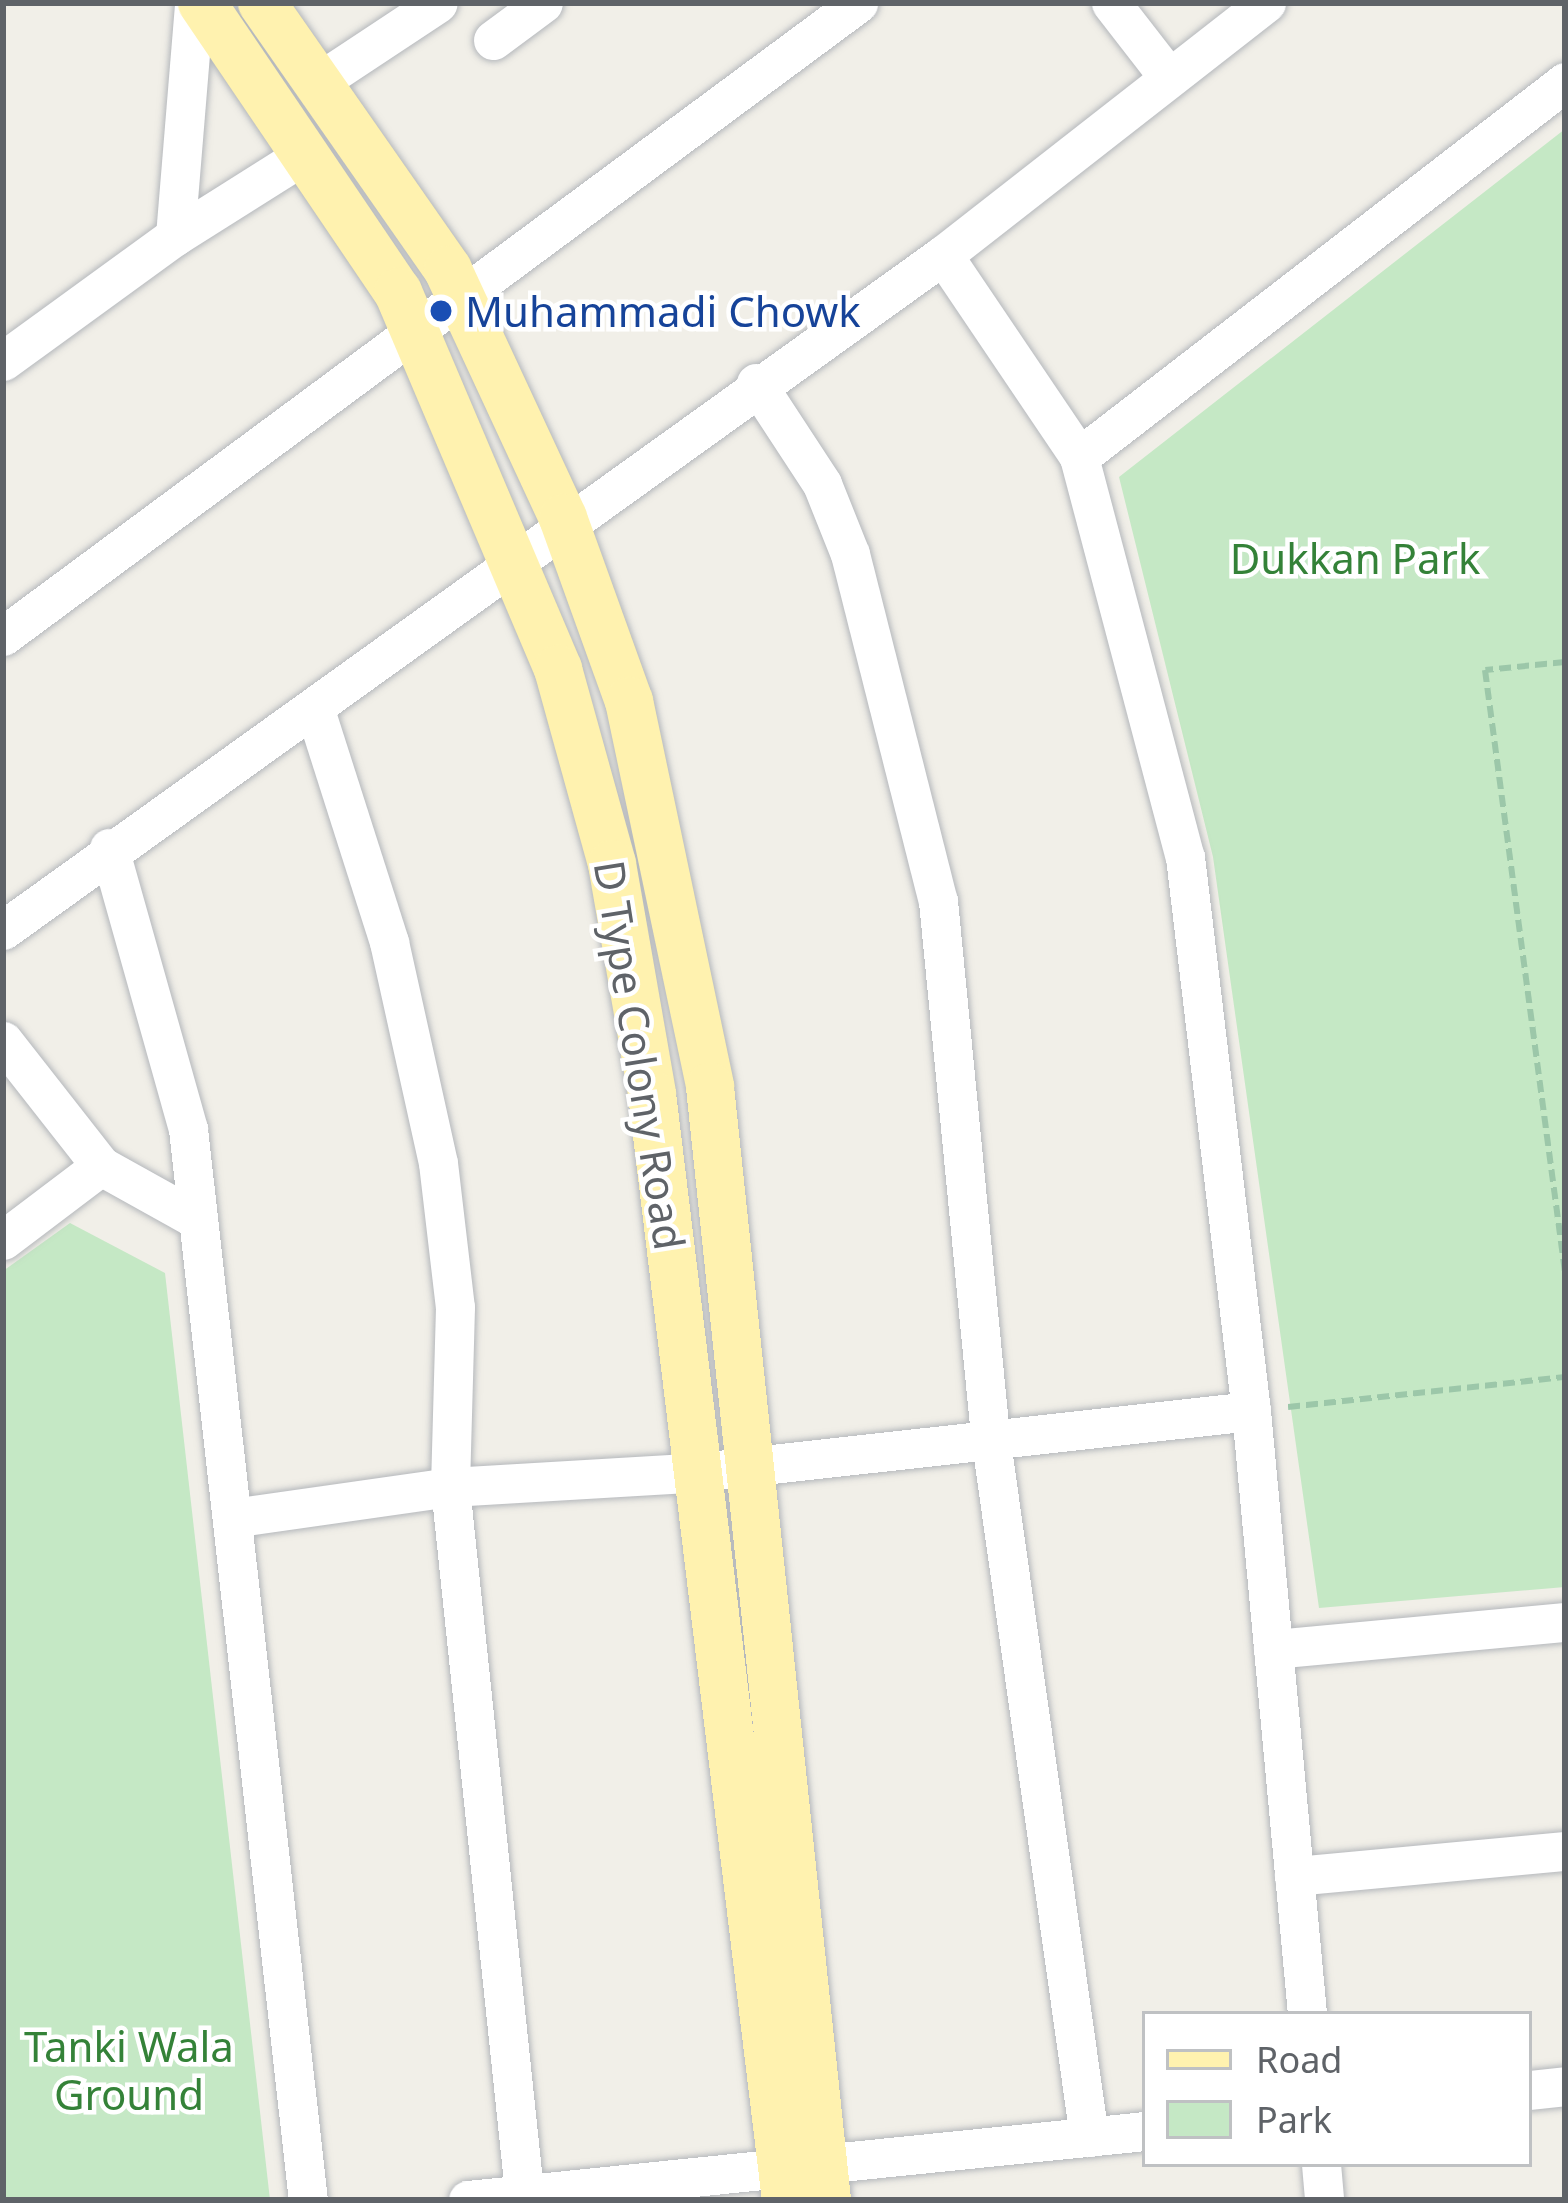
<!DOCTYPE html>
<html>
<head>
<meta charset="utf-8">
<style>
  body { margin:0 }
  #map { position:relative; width:1568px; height:2203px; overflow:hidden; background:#f1efe8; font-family:"Noto Sans",sans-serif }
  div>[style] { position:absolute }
  .green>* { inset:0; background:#c5e8c5 }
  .path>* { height:6px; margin-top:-3px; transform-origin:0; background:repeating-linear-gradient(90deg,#9cc7a9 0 12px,transparent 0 18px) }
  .roads { filter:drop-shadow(0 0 3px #b5b8bc) drop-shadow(0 0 3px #b5b8bc) }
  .minor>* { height:39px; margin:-19.5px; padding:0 19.5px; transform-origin:19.5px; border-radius:19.5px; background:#fff }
  .major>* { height:48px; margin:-24px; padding:0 24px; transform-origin:24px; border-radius:24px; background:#fff2af }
  .dots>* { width:33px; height:33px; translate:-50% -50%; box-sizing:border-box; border:6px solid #fff; border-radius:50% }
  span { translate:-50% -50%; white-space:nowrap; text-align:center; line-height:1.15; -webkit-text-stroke:9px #fff; paint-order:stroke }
  .transit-label { font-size:42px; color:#164399 }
  .left { translate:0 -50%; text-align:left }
  .park-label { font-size:42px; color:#348238 }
  .street-label { font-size:42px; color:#5f6368 }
  .frame { position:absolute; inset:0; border:6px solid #5f6368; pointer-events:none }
  .legend { position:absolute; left:1142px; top:2011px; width:390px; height:156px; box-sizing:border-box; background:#fff; border:3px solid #bfc1c3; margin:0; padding:15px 21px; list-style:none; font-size:36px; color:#5f6368 }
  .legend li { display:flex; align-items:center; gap:24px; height:60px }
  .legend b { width:60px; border:3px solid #bfc1c3 }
</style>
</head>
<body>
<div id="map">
  <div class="green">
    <i style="clip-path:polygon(1565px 129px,1565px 1587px,1319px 1608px,1213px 857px,1119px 477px)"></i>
    <i style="clip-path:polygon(70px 1223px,165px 1273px,270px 2200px,3px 2200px,3px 1271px)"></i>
  </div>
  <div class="path">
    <i style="left:1565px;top:662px;width:80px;rotate:174.3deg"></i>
    <i style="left:1485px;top:670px;width:607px;rotate:82.43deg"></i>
    <i style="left:1288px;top:1407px;width:279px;rotate:-6.2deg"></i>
  </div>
  <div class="roads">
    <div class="minor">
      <i style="left:1111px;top:3px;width:90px;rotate:52.2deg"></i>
      <i style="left:493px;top:40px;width:62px;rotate:-36.5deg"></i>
      <i style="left:320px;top:81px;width:141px;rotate:-33.5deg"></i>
      <i style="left:175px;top:236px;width:154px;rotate:-32.2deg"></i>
      <i style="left:943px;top:255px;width:244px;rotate:56deg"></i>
      <i style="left:1079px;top:457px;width:414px;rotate:75.2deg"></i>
      <i style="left:1185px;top:857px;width:558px;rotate:83.21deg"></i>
      <i style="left:1251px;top:1411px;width:606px;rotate:84.69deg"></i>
      <i style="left:3px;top:361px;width:213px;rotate:-36deg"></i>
      <i style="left:175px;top:236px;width:234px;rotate:-85.3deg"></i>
      <i style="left:756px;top:383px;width:121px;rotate:56.8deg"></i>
      <i style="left:822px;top:484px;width:75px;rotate:68.2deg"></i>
      <i style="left:850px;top:554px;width:358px;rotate:75.8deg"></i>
      <i style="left:938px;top:901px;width:537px;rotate:84.44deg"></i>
      <i style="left:990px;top:1435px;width:709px;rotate:81.97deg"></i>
      <i style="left:1079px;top:457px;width:614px;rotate:-37.65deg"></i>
      <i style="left:3px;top:636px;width:1064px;rotate:-36.51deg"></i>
      <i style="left:315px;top:710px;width:244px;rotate:72.3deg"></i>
      <i style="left:389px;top:942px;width:226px;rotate:77.5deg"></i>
      <i style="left:438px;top:1163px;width:145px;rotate:83.3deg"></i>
      <i style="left:455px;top:1307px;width:180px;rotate:91.6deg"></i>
      <i style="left:450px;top:1487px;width:717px;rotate:84deg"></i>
      <i style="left:109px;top:848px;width:292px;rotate:74.3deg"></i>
      <i style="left:188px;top:1129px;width:1078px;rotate:83.61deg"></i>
      <i style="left:3px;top:930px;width:1157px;rotate:-35.68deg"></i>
      <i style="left:943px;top:255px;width:410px;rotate:-38deg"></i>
      <i style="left:3px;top:1041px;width:159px;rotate:51.9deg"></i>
      <i style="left:101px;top:1166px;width:111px;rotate:29.1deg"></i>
      <i style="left:3px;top:1240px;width:123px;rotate:-37.1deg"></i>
      <i style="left:232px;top:1518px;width:220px;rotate:-8.1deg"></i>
      <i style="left:450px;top:1487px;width:250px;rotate:-3.4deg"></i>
      <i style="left:700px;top:1472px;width:554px;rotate:-6.32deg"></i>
      <i style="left:1273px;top:1649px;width:293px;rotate:-5.3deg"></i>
      <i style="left:1294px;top:1876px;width:272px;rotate:-5.3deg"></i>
      <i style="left:1529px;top:2090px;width:36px;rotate:-6deg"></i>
      <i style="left:1321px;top:2164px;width:36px;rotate:85deg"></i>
      <i style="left:468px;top:2200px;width:681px;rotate:-5.82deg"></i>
    </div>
    <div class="major">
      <i style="left:202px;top:3px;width:349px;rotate:55.9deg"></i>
      <i style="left:398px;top:292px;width:410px;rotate:67deg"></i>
      <i style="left:558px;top:669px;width:202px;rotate:74.5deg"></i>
      <i style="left:612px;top:864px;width:233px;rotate:80.1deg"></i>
      <i style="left:652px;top:1094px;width:1114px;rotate:83.09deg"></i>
      <i style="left:262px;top:3px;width:325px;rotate:55.1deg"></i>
      <i style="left:448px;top:270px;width:273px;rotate:65.1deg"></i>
      <i style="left:563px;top:518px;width:195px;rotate:70.2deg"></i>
      <i style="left:629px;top:701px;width:394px;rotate:78.1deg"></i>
      <i style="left:710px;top:1087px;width:1119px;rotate:84deg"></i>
    </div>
  </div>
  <div class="dots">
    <i style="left:441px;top:311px;background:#1a4fb4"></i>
  </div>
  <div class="transit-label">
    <span class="left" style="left:465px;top:311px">Muhammadi Chowk</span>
  </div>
  <div class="park-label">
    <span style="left:1355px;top:558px">Dukkan Park</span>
    <span style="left:129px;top:2070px">Tanki Wala<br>Ground</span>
  </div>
  <div class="street-label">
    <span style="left:640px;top:1055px;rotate:81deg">D Type Colony Road</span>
  </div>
  <div class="frame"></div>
  <ul class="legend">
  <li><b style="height:15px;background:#fff2af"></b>Road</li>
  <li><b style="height:33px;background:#c5e8c5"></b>Park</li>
  </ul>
</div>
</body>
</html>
